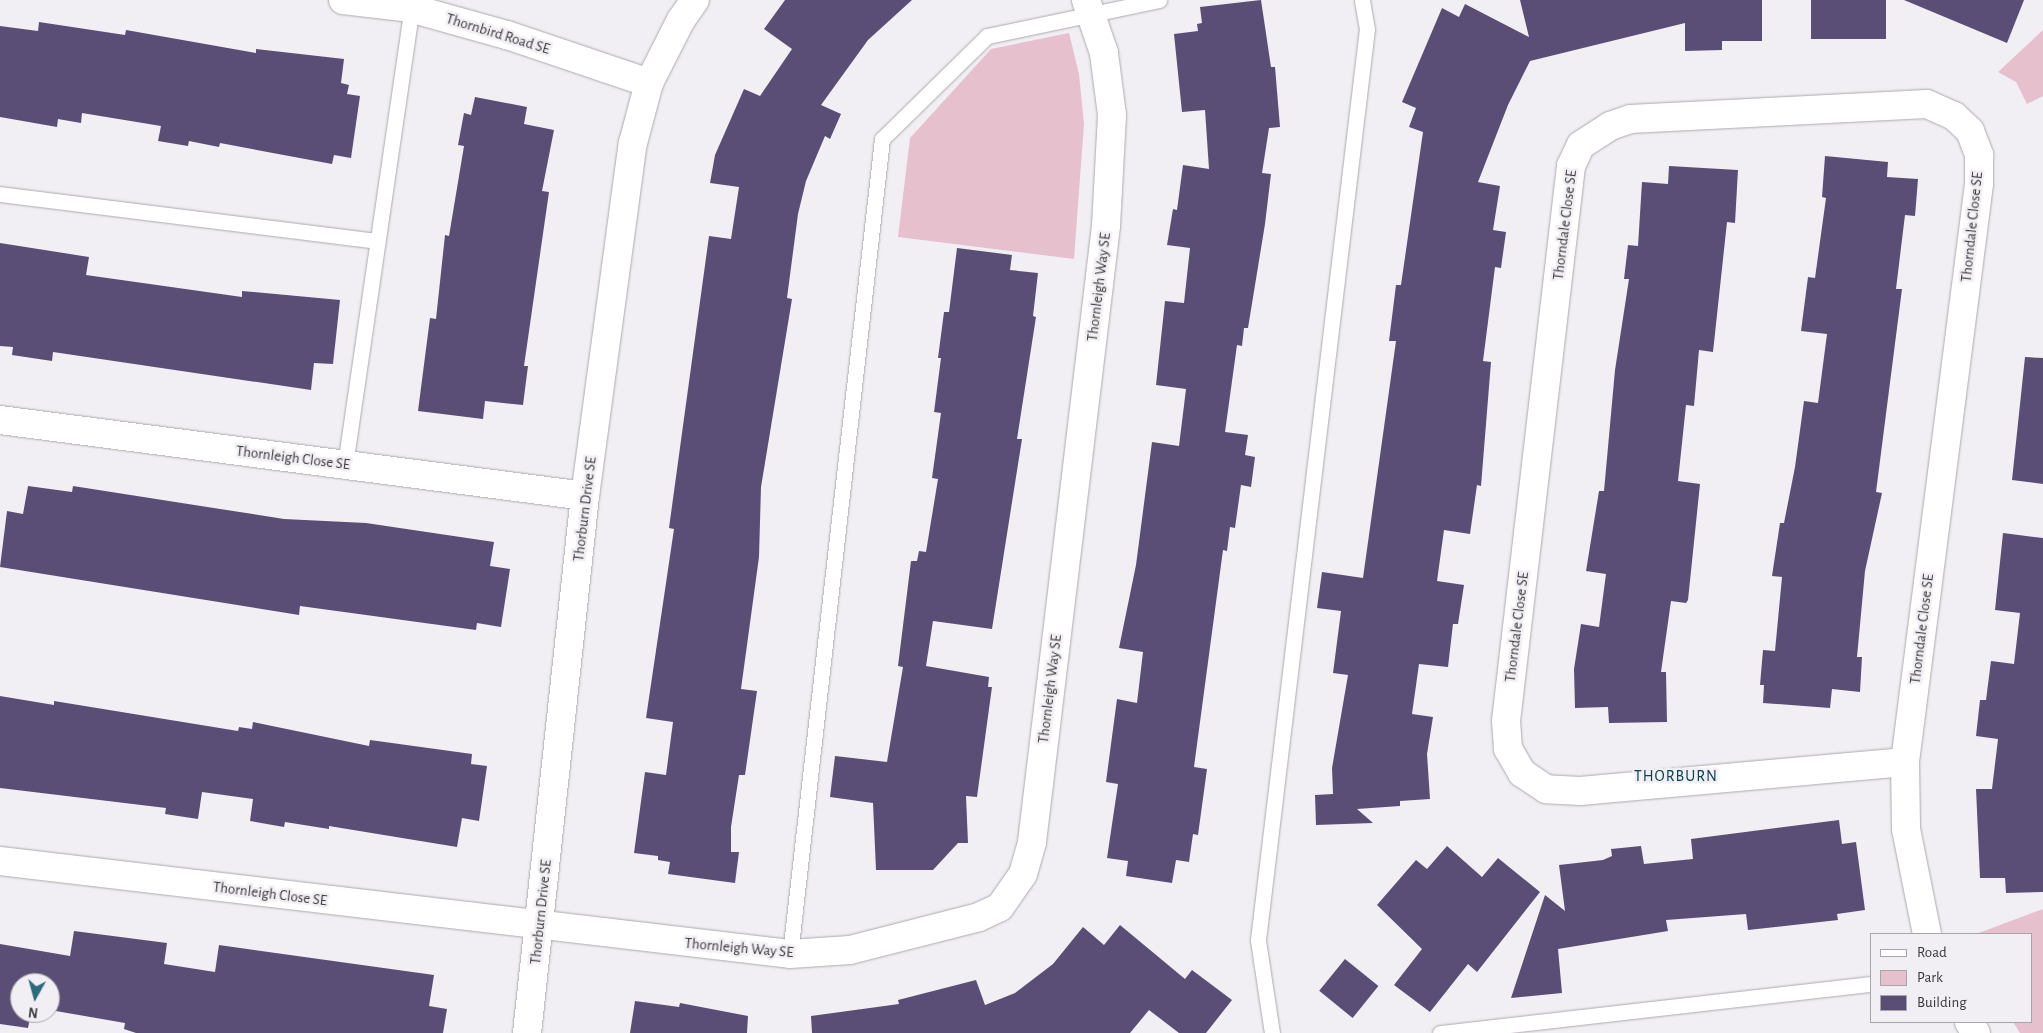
<!DOCTYPE html>
<html>
<head>
<meta charset="utf-8">
<style>
  body { margin:0 }
  #map { position:relative; width:2043px; height:1033px; overflow:hidden; background:#f2eff4; font-family:"Alegreya Sans",sans-serif }
  div>[style] { position:absolute }
  .green>* { inset:0; background:#e7c0cd }
  .building>* { inset:0; background:#5a4e76; transform-origin:0 0 }
  .roads { filter:drop-shadow(0 0 1px #aca9ae) drop-shadow(0 0 1px #aca9ae) }
  .lane>* { height:15px; margin:-7.5px; padding:0 7.5px; transform-origin:7.5px; border-radius:7.5px; background:#fff }
  .street>* { height:28px; margin:-14px; padding:0 14px; transform-origin:14px; border-radius:14px; background:#fff }
  span { translate:-50% -50%; white-space:nowrap; text-align:center; line-height:1.15; -webkit-text-stroke:5px #f2eff4; paint-order:stroke }
  .street-label { font-size:15px; color:#39373a }
  .neighbourhood-label { font-size:16px; color:#074250; letter-spacing:1px }
  .legend { position:absolute; left:1870px; top:933px; width:162px; height:90px; box-sizing:border-box; background:#f2eff4; border:1px solid #a8a5aa; margin:0; padding:6px 9px; list-style:none; font-size:15px; color:#39373a }
  .legend li { display:flex; align-items:center; gap:10px; height:25px }
  .legend b { width:25px; border:1px solid #a8a5aa }
  .north { position:absolute; left:10px; top:973px; width:50px; height:50px; box-sizing:border-box; background:#f2eff4; border:1px solid #a8a5aa; border-radius:50%; rotate:187deg; font-size:14px; font-weight:700; line-height:20px; text-align:center; color:#39373a }
  .north::after { content:''; display:block; margin:auto; width:18px; height:22px; background:#2a6c7e; clip-path:polygon(50% 0,100% 100%,50% 72%,0 100%) }
</style>
</head>
<body>
<div id="map">
  <div class="green">
    <i style="clip-path:polygon(2043px 30px,2043px 96px,2027px 104px,2016px 82px,1998px 72px)"></i>
    <i style="clip-path:polygon(1069px 33px,1079px 74px,1084px 124px,1074px 259px,898px 237px,910px 138px,991px 49px)"></i>
    <i style="clip-path:polygon(2043px 909px,2043px 1033px,2020px 1033px,2013px 1022px,2032px 1022px,2032px 934px,1976px 934px)"></i>
  </div>
  <div class="building">
    <i style="clip-path:polygon(785px 0,912px 0,868px 40px,821px 105px,841px 114px,830px 139px,825px 136px,806px 181px,798px 214px,787px 298px,792px 299px,761px 487px,759px 557px,741px 689px,757px 691px,745px 775px,739px 775px,731px 827px,731px 852px,739px 852px,735px 883px,668px 874px,670px 862px,658px 860px,658px 856px,634px 853px,645px 772px,666px 775px,673px 722px,646px 718px,674px 529px,669px 528px,709px 236px,731px 239px,739px 187px,710px 183px,715px 155px,744px 89px,760px 96px,792px 49px,764px 29px)"></i>
    <i style="clip-path:polygon(1261px 0,1271px 67px,1275px 67px,1280px 127px,1269px 128px,1262px 173px,1271px 174px,1265px 224px,1248px 328px,1244px 328px,1242px 346px,1237px 345px,1225px 432px,1248px 435px,1245px 455px,1255px 457px,1251px 487px,1241px 485px,1235px 528px,1230px 527px,1227px 551px,1223px 550px,1194px 767px,1207px 769px,1198px 835px,1193px 834px,1189px 862px,1176px 860px,1172px 883px,1126px 876px,1128px 861px,1107px 858px,1118px 784px,1106px 782px,1117px 699px,1137px 703px,1143px 652px,1119px 648px,1136px 565px,1152px 442px,1179px 446px,1186px 389px,1156px 385px,1165px 301px,1184px 303px,1190px 248px,1167px 245px,1173px 209px,1177px 210px,1183px 165px,1209px 169px,1205px 110px,1182px 112px,1174px 34px,1198px 31px,1197px 24px,1202px 23px,1200px 7px)"></i>
    <i style="clip-path:polygon(1520px 0,1762px 0,1762px 41px,1722px 41px,1722px 50px,1685px 51px,1685px 23px,1530px 61px,1508px 105px,1478px 182px,1500px 186px,1493px 230px,1506px 232px,1501px 268px,1495px 267px,1483px 361px,1491px 362px,1481px 486px,1477px 485px,1470px 534px,1444px 530px,1437px 581px,1464px 585px,1458px 624px,1453px 624px,1448px 667px,1419px 664px,1412px 714px,1433px 717px,1427px 754px,1430px 799px,1400px 801px,1400px 806px,1357px 809px,1373px 823px,1316px 825px,1315px 795px,1333px 794px,1332px 768px,1348px 675px,1333px 673px,1341px 611px,1317px 608px,1322px 572px,1363px 578px,1396px 341px,1389px 341px,1396px 285px,1401px 285px,1423px 132px,1409px 127px,1416px 108px,1402px 102px,1442px 8px,1459px 17px,1465px 4px,1529px 37px)"></i>
    <i style="left:1811px;top:0;width:75px;height:39px"></i>
    <i style="clip-path:polygon(1904px 0,2024px 0,2007px 43px)"></i>
    <i style="clip-path:polygon(39px 22px,125px 35px,126px 30px,256px 53px,256px 49px,344px 59px,341px 83px,349px 85px,347px 94px,360px 96px,351px 158px,334px 155px,332px 164px,220px 143px,219px 147px,189px 141px,188px 146px,158px 141px,161px 126px,82px 113px,81px 123px,58px 119px,57px 127px,0 117px,0 26px,38px 31px)"></i>
    <i style="clip-path:polygon(475px 97px,527px 107px,524px 124px,554px 130px,542px 191px,549px 192px,524px 366px,528px 366px,523px 405px,485px 401px,483px 419px,418px 411px,430px 318px,436px 319px,445px 235px,449px 236px,464px 146px,458px 145px,464px 113px,471px 115px)"></i>
    <i style="clip-path:polygon(1825px 156px,1888px 162px,1887px 177px,1918px 179px,1915px 216px,1905px 215px,1896px 289px,1902px 289px,1876px 492px,1882px 493px,1865px 571px,1857px 657px,1862px 657px,1860px 692px,1832px 689px,1830px 708px,1763px 703px,1764px 685px,1760px 685px,1763px 650px,1775px 651px,1782px 577px,1772px 576px,1780px 523px,1784px 523px,1795px 467px,1804px 401px,1818px 403px,1827px 334px,1801px 331px,1808px 277px,1815px 278px,1826px 198px,1822px 197px)"></i>
    <i style="clip-path:polygon(1669px 166px,1738px 170px,1735px 223px,1727px 222px,1713px 352px,1699px 350px,1694px 406px,1686px 405px,1678px 481px,1700px 484px,1688px 600px,1686px 603px,1671px 601px,1661px 672px,1666px 672px,1667px 722px,1609px 723px,1608px 707px,1575px 708px,1574px 669px,1581px 624px,1599px 627px,1606px 574px,1586px 571px,1599px 491px,1604px 491px,1615px 370px,1629px 279px,1624px 279px,1628px 245px,1638px 246px,1642px 182px,1668px 184px)"></i>
    <i style="clip-path:polygon(0 243px,89px 257px,86px 275px,242px 297px,242px 291px,340px 300px,333px 364px,314px 363px,311px 390px,53px 352px,52px 361px,12px 355px,13px 347px,0 346px)"></i>
    <i style="clip-path:polygon(957px 248px,1012px 255px,1010px 270px,1038px 273px,1033px 316px,1036px 317px,1017px 439px,1022px 439px,992px 629px,933px 621px,926px 666px,989px 677px,988px 687px,992px 687px,977px 797px,966px 796px,968px 843px,958px 843px,933px 870px,876px 870px,873px 803px,830px 797px,835px 756px,887px 762px,903px 667px,898px 666px,911px 561px,917px 561px,919px 551px,926px 552px,938px 479px,932px 478px,941px 413px,934px 412px,941px 358px,938px 358px,944px 312px,949px 312px)"></i>
    <i style="clip-path:polygon(2025px 357px,2043px 358px,2043px 484px,2012px 480px)"></i>
    <i style="clip-path:polygon(28px 486px,72px 492px,73px 486px,284px 519px,366px 523px,494px 542px,490px 566px,510px 569px,501px 627px,477px 623px,476px 630px,300px 606px,299px 615px,0 567px,7px 511px,23px 514px)"></i>
    <i style="clip-path:polygon(2003px 533px,2043px 538px,2043px 892px,2006px 893px,2005px 878px,1980px 878px,1976px 789px,1992px 789px,1998px 739px,1976px 736px,1980px 700px,1986px 700px,1991px 661px,2014px 664px,2020px 613px,1995px 610px)"></i>
    <i style="clip-path:polygon(0 696px,54px 705px,54px 701px,238px 731px,239px 727px,252px 729px,253px 722px,369px 746px,370px 740px,472px 754px,471px 764px,487px 766px,479px 821px,462px 818px,457px 847px,329px 826px,329px 829px,285px 822px,284px 827px,250px 821px,253px 799px,202px 792px,198px 819px,165px 814px,166px 808px,0 788px)"></i>
    <i style="clip-path:polygon(1839px 820px,1842px 844px,1856px 842px,1865px 910px,1837px 914px,1838px 920px,1748px 930px,1746px 914px,1666px 920px,1668px 931px,1558px 949px,1562px 993px,1511px 998px,1545px 895px,1565px 911px,1559px 865px,1603px 860px,1612px 856px,1611px 849px,1641px 846px,1644px 864px,1693px 859px,1691px 839px)"></i>
    <i style="clip-path:polygon(1447px 846px,1482px 877px,1498px 858px,1540px 892px,1477px 972px,1468px 964px,1430px 1012px,1394px 985px,1422px 949px,1377px 905px,1416px 860px,1427px 869px)"></i>
    <i style="clip-path:polygon(1120px 925px,1185px 979px,1192px 970px,1232px 1000px,1206px 1033px,1179px 1033px,1149px 1010px,1130px 1033px,812px 1033px,811px 1016px,899px 1004px,898px 1000px,976px 980px,985px 1005px,1015px 993px,1053px 964px,1083px 927px,1104px 945px)"></i>
    <i style="clip-path:polygon(74px 931px,167px 943px,164px 964px,215px 972px,219px 945px,434px 975px,429px 1006px,447px 1009px,443px 1033px,136px 1033px,124px 1029px,125px 1023px,50px 1010px,50px 983px,20px 983px,20px 1013px,31px 1013px,28px 1028px,0 1024px,0 944px,70px 956px)"></i>
    <i style="left:1345px;top:959px;width:43px;height:41px;rotate:39deg"></i>
    <i style="clip-path:polygon(635px 1001px,679px 1007px,680px 1003px,748px 1016px,747px 1033px,630px 1033px)"></i>
  </div>
  <div class="roads">
    <div class="lane">
      <i style="left:0;top:194px;width:380px;rotate:7.1deg"></i>
      <i style="left:345px;top:465px;width:466px;rotate:-81.7deg"></i>
      <i style="left:790px;top:954px;width:820px;rotate:-83.56deg"></i>
      <i style="left:882px;top:139px;width:147px;rotate:-44.4deg"></i>
      <i style="left:987px;top:36px;width:176px;rotate:-11.8deg"></i>
      <i style="left:1272px;top:1033px;width:94px;rotate:-98.6deg"></i>
      <i style="left:1258px;top:940px;width:917px;rotate:-83.18deg"></i>
      <i style="left:1367px;top:29px;width:29px;rotate:-100deg"></i>
      <i style="left:1440px;top:1033px;width:435px;rotate:-6.5deg"></i>
    </div>
    <div class="street">
      <i style="left:343px;top:0;width:67px;rotate:6.8deg"></i>
      <i style="left:410px;top:8px;width:101px;rotate:15.6deg"></i>
      <i style="left:507px;top:35px;width:150px;rotate:18.7deg"></i>
      <i style="left:0;top:420px;width:590px;rotate:7.4deg"></i>
      <i style="left:1905px;top:762px;width:326px;rotate:174.9deg"></i>
      <i style="left:1580px;top:791px;width:34px;rotate:-177deg"></i>
      <i style="left:1546px;top:789px;width:29px;rotate:-146deg"></i>
      <i style="left:1522px;top:773px;width:28px;rotate:-120deg"></i>
      <i style="left:1508px;top:749px;width:28px;rotate:-94deg"></i>
      <i style="left:1506px;top:721px;width:559px;rotate:-83.32deg"></i>
      <i style="left:1571px;top:166px;width:23px;rotate:-65deg"></i>
      <i style="left:1581px;top:145px;width:35px;rotate:-33deg"></i>
      <i style="left:1610px;top:126px;width:21px;rotate:-19deg"></i>
      <i style="left:1630px;top:119px;width:297px;rotate:-2.9deg"></i>
      <i style="left:1927px;top:104px;width:30px;rotate:24deg"></i>
      <i style="left:1954px;top:116px;width:22px;rotate:43deg"></i>
      <i style="left:1970px;top:131px;width:26px;rotate:69deg"></i>
      <i style="left:1979px;top:155px;width:29px;rotate:90deg"></i>
      <i style="left:1979px;top:184px;width:583px;rotate:97.3deg"></i>
      <i style="left:1905px;top:762px;width:67px;rotate:89.1deg"></i>
      <i style="left:1906px;top:829px;width:107px;rotate:78.7deg"></i>
      <i style="left:0;top:861px;width:795px;rotate:6.71deg"></i>
      <i style="left:790px;top:954px;width:60px;rotate:-3.8deg"></i>
      <i style="left:850px;top:950px;width:133px;rotate:-14.3deg"></i>
      <i style="left:979px;top:917px;width:23px;rotate:-25deg"></i>
      <i style="left:1000px;top:907px;width:40px;rotate:-55.1deg"></i>
      <i style="left:1023px;top:874px;width:33px;rotate:-74deg"></i>
      <i style="left:1032px;top:842px;width:620px;rotate:-83.15deg"></i>
      <i style="left:1106px;top:226px;width:111px;rotate:-86.9deg"></i>
      <i style="left:1112px;top:115px;width:63px;rotate:-97.4deg"></i>
      <i style="left:1104px;top:53px;width:56px;rotate:-108.8deg"></i>
      <i style="left:1969px;top:1022px;width:13px;rotate:58deg"></i>
      <i style="left:527px;top:1033px;width:540px;rotate:-83.84deg"></i>
      <i style="left:585px;top:496px;width:356px;rotate:-82.3deg"></i>
      <i style="left:633px;top:143px;width:62px;rotate:-75.1deg"></i>
      <i style="left:649px;top:83px;width:71px;rotate:-63.1deg"></i>
      <i style="left:681px;top:20px;width:24px;rotate:-55deg"></i>
    </div>
  </div>
  <div class="street-label">
    <span style="left:498px;top:34px;rotate:17deg">Thornbird Road SE</span>
    <span style="left:1565px;top:225px;rotate:-83deg">Thorndale Close SE</span>
    <span style="left:1972px;top:227px;rotate:-84deg">Thorndale Close SE</span>
    <span style="left:1099px;top:287px;rotate:-83deg">Thornleigh Way SE</span>
    <span style="left:293px;top:458px;rotate:7deg">Thornleigh Close SE</span>
    <span style="left:585px;top:509px;rotate:-83deg">Thorburn Drive SE</span>
    <span style="left:1517px;top:627px;rotate:-83deg">Thorndale Close SE</span>
    <span style="left:1922px;top:629px;rotate:-83deg">Thorndale Close SE</span>
    <span style="left:1050px;top:689px;rotate:-83deg">Thornleigh Way SE</span>
    <span style="left:270px;top:894px;rotate:7deg">Thornleigh Close SE</span>
    <span style="left:541px;top:912px;rotate:-84deg">Thorburn Drive SE</span>
    <span style="left:739px;top:948px;rotate:5deg">Thornleigh Way SE</span>
  </div>
  <div class="neighbourhood-label">
    <span style="left:1676px;top:776px">THORBURN</span>
  </div>
  <ul class="legend">
  <li><b style="height:6px;background:#fff"></b>Road</li>
  <li><b style="height:14px;background:#e7c0cd"></b>Park</li>
  <li><b style="height:14px;background:#5a4e76"></b>Building</li>
  </ul>
  <div class="north">N</div>
</div>
</body>
</html>
